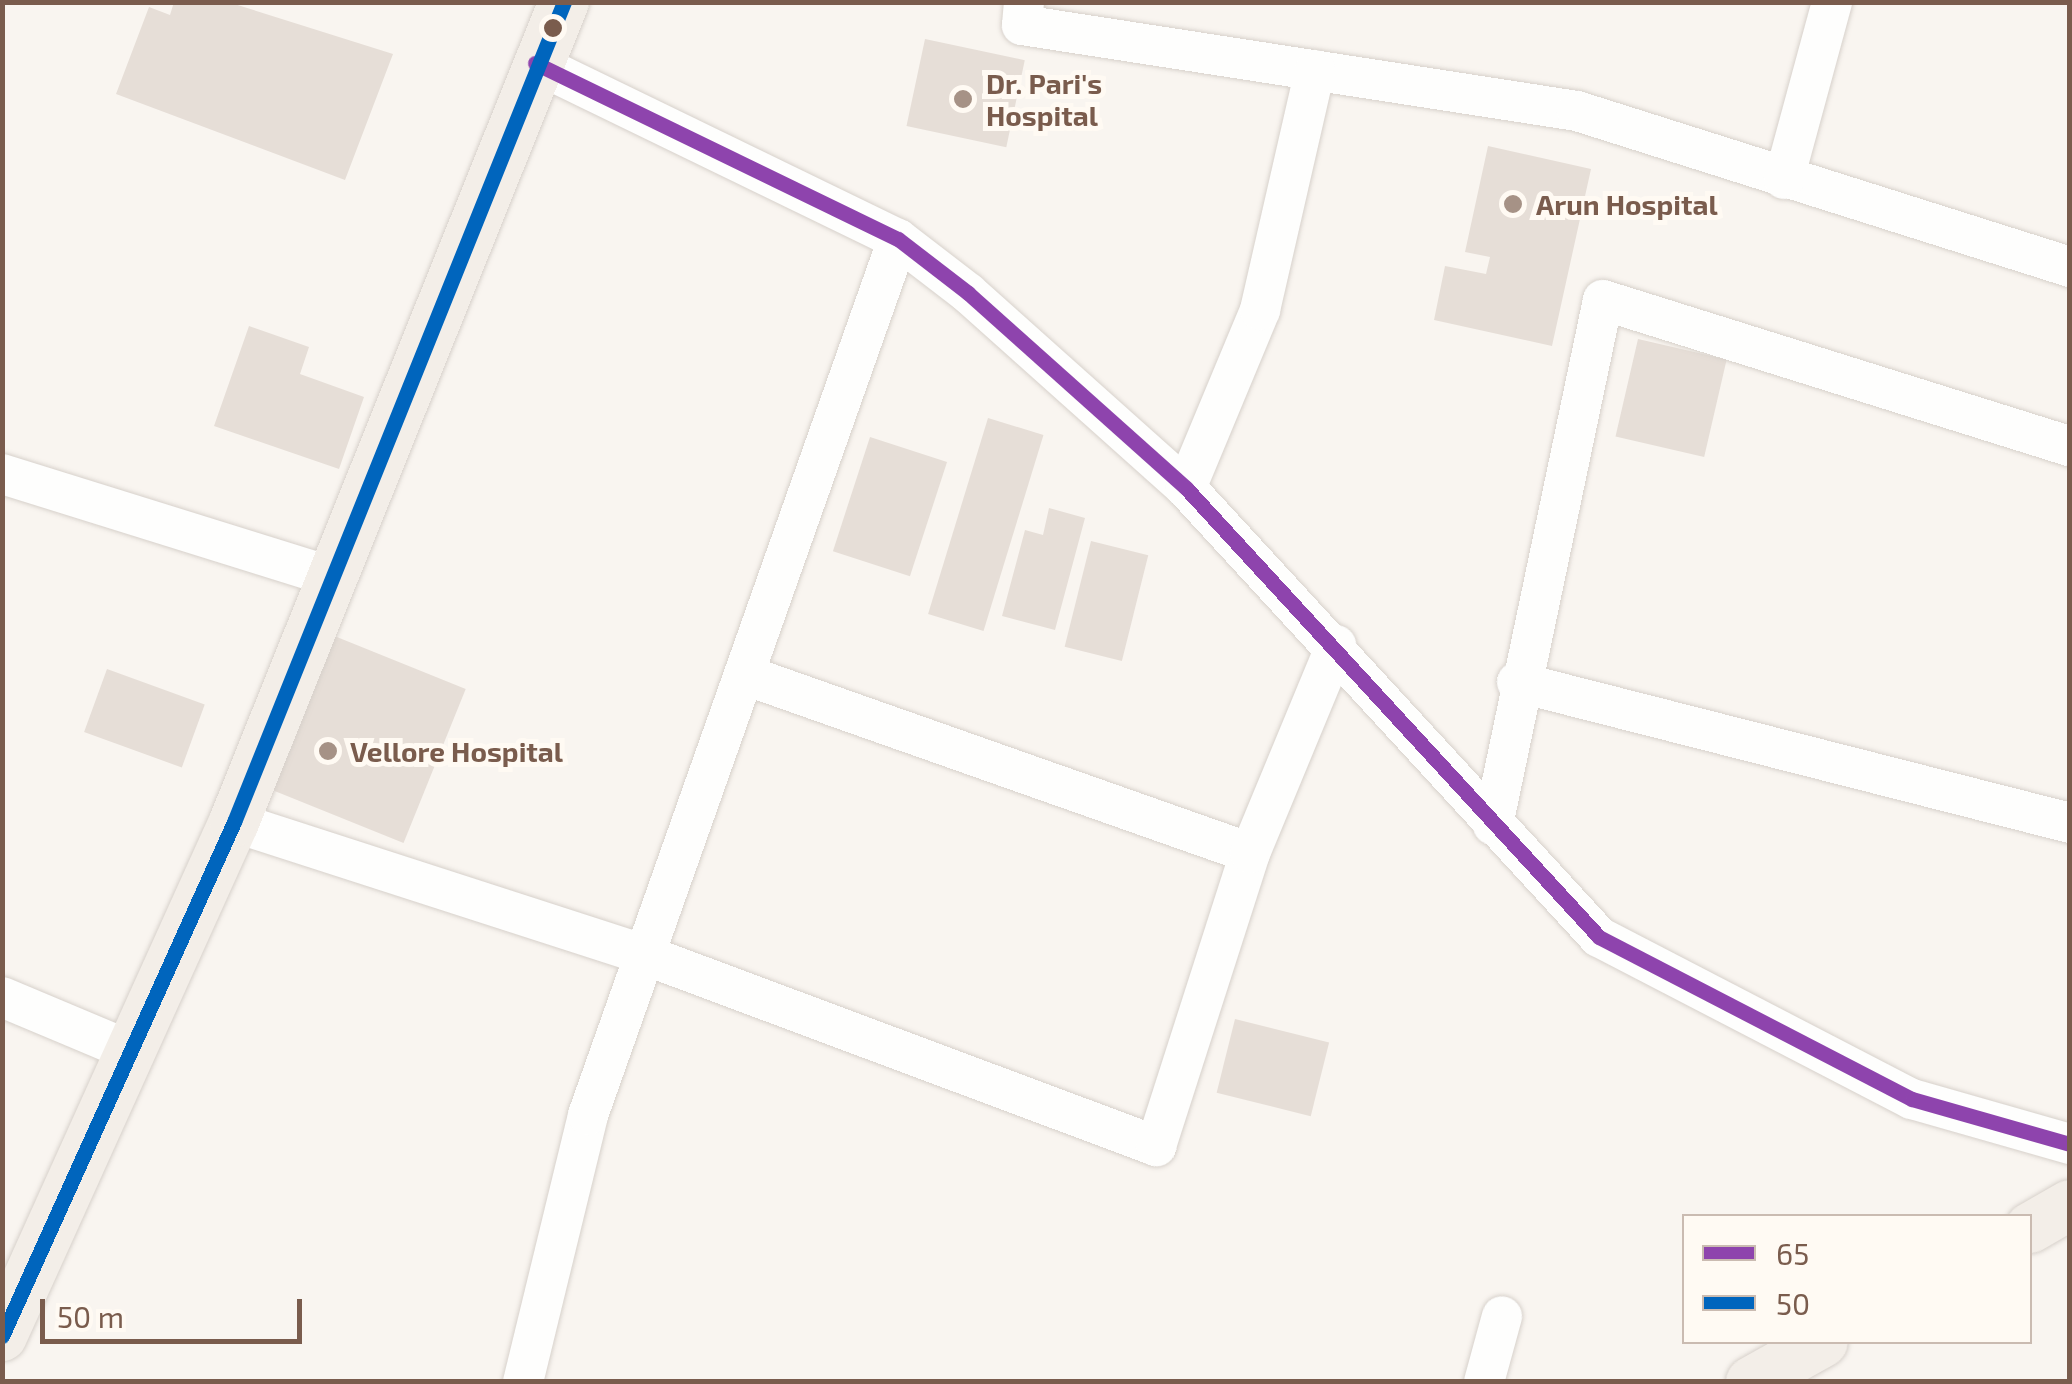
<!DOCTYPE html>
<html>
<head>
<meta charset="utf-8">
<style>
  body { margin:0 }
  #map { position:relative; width:2072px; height:1384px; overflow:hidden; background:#f9f5f0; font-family:"Exo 2",sans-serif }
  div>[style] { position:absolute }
  .building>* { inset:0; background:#e6ded7; transform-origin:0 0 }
  .roads { filter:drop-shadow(0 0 2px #d7d1cb) drop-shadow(0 0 2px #d7d1cb) }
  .minor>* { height:40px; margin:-20px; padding:0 20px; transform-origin:20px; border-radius:20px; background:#fefefd }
  .major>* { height:50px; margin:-25px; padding:0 25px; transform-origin:25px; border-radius:25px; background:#f3eee8 }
  .bus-1>* { height:15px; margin:-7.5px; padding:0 7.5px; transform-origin:7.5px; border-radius:7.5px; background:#8e44ad }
  .bus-2>* { height:15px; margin:-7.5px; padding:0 7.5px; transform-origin:7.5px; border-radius:7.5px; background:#0065bd }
  .dots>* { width:28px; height:28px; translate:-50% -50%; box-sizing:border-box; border:5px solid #fffaf3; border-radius:50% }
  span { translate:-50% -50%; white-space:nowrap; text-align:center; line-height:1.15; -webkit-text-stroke:10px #fffaf3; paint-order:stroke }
  .poi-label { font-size:28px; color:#7a5c4d; font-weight:700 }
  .left { translate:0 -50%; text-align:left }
  .frame { position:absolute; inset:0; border:5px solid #7a5c4d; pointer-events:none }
  .legend { position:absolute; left:1682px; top:1214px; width:350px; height:130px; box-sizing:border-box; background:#fffaf3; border:2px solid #cabbb1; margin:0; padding:12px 18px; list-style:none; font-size:30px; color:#7a5c4d }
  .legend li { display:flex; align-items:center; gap:20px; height:50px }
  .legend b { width:50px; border:2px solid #cabbb1 }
  .scale { position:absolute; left:40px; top:1299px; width:262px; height:45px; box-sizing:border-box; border:5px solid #7a5c4d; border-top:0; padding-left:12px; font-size:30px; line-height:35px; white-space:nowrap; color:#7a5c4d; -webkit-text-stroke:8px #fffaf3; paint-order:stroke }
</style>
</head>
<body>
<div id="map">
  <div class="building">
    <i style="clip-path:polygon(174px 2px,228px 2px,393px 54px,345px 180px,116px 94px,149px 7px,170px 15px)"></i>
    <i style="left:925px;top:39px;width:102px;height:89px;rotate:12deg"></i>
    <i style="clip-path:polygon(1488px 146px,1591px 169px,1552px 346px,1434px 320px,1445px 266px,1486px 274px,1490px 257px,1465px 252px)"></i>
    <i style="clip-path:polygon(249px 326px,309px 347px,300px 374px,364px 397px,339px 469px,214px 426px)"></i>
    <i style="left:1638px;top:339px;width:91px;height:100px;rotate:13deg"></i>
    <i style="left:988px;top:418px;width:58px;height:205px;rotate:17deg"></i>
    <i style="left:870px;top:437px;width:81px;height:120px;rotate:18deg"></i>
    <i style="clip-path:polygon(1049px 508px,1085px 518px,1055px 630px,1002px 616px,1025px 530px,1043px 535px)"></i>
    <i style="left:1091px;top:541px;width:59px;height:109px;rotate:14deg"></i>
    <i style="left:322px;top:631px;width:155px;height:166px;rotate:22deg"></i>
    <i style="left:107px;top:669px;width:104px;height:67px;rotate:20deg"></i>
    <i style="left:1235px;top:1019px;width:97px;height:76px;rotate:14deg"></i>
  </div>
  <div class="roads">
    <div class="minor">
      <i style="left:1024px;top:2px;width:23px;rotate:95deg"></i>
      <i style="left:1022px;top:25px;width:562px;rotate:8.81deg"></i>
      <i style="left:1577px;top:111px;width:517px;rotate:17.56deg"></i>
      <i style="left:535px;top:63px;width:403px;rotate:25.9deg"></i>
      <i style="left:898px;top:239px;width:88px;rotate:37.6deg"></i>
      <i style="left:968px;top:293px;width:292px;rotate:41.8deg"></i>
      <i style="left:1186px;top:488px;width:610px;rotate:47.39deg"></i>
      <i style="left:1599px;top:937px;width:352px;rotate:27.4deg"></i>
      <i style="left:1912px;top:1099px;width:164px;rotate:15.9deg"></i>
      <i style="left:1784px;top:179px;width:183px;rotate:-74.8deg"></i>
      <i style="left:2px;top:474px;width:340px;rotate:17.3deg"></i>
      <i style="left:1186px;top:488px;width:193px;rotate:-67.4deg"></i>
      <i style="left:1260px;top:310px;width:246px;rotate:-77.1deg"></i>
      <i style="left:748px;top:676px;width:532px;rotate:19.42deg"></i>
      <i style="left:1517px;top:682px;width:571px;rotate:14.3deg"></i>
      <i style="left:234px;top:822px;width:432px;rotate:17.9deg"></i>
      <i style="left:645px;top:955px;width:546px;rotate:20.49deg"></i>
      <i style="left:1156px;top:1146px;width:308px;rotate:-72.2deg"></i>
      <i style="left:1250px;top:853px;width:225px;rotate:-67.5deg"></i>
      <i style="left:1493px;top:825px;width:536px;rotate:-78.17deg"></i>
      <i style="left:1603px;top:300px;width:489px;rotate:17.4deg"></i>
      <i style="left:2px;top:997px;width:142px;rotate:22.8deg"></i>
      <i style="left:523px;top:1382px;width:275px;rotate:-76.3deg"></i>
      <i style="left:588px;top:1115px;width:929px;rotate:-70.51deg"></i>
      <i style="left:1484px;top:1382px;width:68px;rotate:-74.7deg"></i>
    </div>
    <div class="major">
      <i style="left:2030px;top:1228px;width:46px;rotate:-29.9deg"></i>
      <i style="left:2px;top:1336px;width:564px;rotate:-65.71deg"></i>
      <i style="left:234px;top:822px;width:884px;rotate:-68.08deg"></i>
      <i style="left:1751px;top:1382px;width:82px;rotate:-29.1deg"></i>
    </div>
  </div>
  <div class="bus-1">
    <i style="left:535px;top:63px;width:403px;rotate:25.9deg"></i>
    <i style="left:898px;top:239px;width:88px;rotate:37.6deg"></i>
    <i style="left:968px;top:293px;width:292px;rotate:41.8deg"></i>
    <i style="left:1186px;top:488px;width:610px;rotate:47.39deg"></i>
    <i style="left:1599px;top:937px;width:352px;rotate:27.4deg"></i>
    <i style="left:1912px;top:1099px;width:164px;rotate:15.9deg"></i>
  </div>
  <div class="bus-2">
    <i style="left:2px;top:1336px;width:564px;rotate:-65.71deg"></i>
    <i style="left:234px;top:822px;width:884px;rotate:-68.08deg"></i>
  </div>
  <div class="dots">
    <i style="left:553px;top:28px;background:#7a5c4d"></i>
    <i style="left:963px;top:99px;background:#a69286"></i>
    <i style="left:1513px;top:204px;background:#a69286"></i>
    <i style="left:328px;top:751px;background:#a69286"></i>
  </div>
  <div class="poi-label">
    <span class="left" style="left:986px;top:99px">Dr. Pari's<br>Hospital</span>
    <span class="left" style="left:1536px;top:204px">Arun Hospital</span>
    <span class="left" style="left:350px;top:751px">Vellore Hospital</span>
  </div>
  <div class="frame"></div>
  <ul class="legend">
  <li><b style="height:12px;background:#8e44ad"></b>65</li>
  <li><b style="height:12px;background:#0065bd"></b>50</li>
  </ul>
  <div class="scale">50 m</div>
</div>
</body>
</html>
